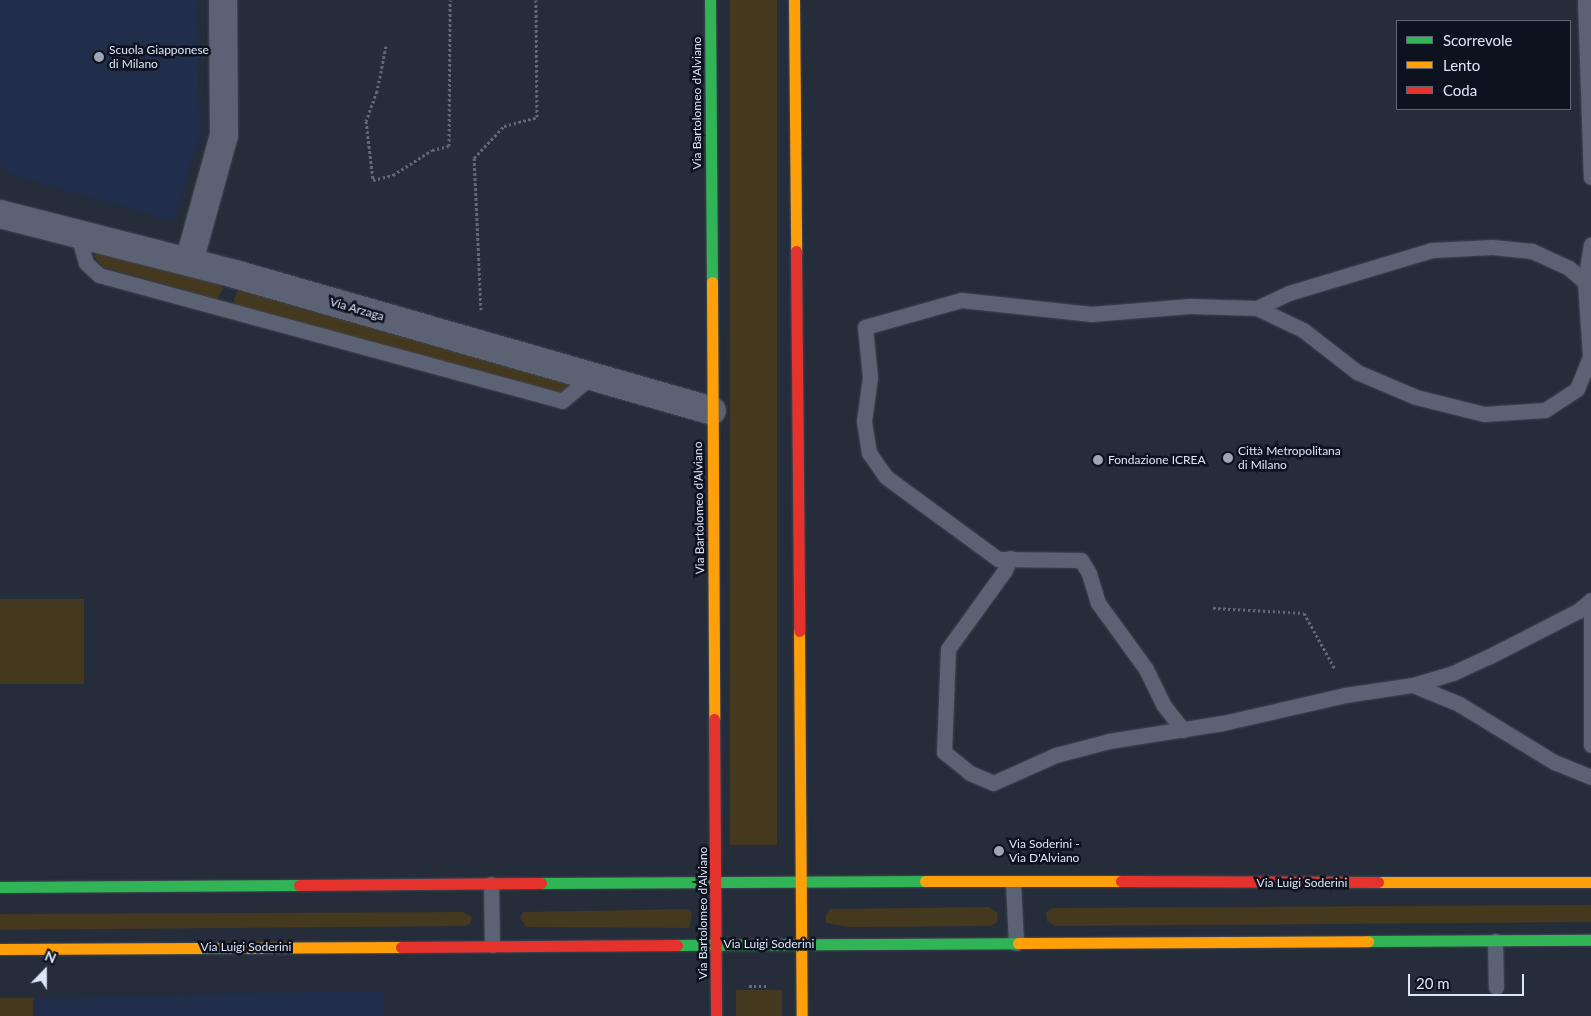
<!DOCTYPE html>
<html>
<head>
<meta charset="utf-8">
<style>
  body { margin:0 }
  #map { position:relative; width:1591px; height:1016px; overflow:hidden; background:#252c3a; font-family:Lato,sans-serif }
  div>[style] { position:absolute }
  .built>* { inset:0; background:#202e4c }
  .green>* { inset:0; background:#44381f; transform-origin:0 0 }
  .path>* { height:3px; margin-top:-1.5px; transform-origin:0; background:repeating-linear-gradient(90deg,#616876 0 2.5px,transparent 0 5px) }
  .roads { filter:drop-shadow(0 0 1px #404753) drop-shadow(0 0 1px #404753) }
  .lane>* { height:15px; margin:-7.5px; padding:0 7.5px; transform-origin:7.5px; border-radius:7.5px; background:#5b6274 }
  .street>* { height:28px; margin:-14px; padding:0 14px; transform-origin:14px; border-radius:14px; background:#5b6274 }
  .fast>* { height:11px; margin:-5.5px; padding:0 5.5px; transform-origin:5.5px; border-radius:5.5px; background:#30b455 }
  .slow>* { height:11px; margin:-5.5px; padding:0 5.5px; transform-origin:5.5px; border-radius:5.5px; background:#ff9f0a }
  .jam>* { height:11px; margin:-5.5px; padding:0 5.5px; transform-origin:5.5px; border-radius:5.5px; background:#e5322d }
  .dots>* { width:14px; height:14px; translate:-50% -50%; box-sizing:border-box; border:2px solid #0c121e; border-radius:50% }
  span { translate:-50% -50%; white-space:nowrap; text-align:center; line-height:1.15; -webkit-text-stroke:5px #0c121e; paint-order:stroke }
  .poi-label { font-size:12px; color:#dde6f8 }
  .left { translate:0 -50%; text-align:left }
  .street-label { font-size:12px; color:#dde6f8 }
  .legend { position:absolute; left:1396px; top:20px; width:175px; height:90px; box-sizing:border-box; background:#0c121e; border:1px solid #606775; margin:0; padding:6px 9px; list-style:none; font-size:15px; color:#dde6f8 }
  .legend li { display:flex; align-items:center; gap:10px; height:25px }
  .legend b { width:25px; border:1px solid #606775 }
  .north { position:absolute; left:20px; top:946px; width:50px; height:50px; -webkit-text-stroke:4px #0c121e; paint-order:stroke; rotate:22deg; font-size:14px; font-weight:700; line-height:20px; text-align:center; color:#dde6f8 }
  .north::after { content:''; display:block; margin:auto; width:18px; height:22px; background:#dde6f8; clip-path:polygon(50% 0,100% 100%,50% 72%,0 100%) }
  .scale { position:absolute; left:1408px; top:974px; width:116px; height:22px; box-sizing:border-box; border:2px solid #dde6f8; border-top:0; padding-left:6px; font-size:15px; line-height:18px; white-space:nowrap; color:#dde6f8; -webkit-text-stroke:4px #0c121e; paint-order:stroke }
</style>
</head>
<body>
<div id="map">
  <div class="built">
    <i style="clip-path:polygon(0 0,197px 0,199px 136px,174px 221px,15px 176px,0 166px)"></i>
    <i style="clip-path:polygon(383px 991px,383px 1016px,33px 1016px,33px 998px)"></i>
  </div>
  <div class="green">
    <i style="left:730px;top:0;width:47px;height:845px"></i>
    <i style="clip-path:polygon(97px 252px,221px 285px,223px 289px,217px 299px,102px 267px,94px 256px)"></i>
    <i style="clip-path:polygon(241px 290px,575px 383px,577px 387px,558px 393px,236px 305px,233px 303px,237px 291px)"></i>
    <i style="left:0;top:599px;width:84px;height:85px"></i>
    <i style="clip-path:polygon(1591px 905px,1591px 922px,1055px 926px,1047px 921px,1046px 912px,1053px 908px)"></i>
    <i style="clip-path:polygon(989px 907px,998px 913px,997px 922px,991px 926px,849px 927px,826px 923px,826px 915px,830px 909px)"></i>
    <i style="clip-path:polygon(689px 909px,692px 914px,689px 928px,526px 927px,520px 918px,523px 912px)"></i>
    <i style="clip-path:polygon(463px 912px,472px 917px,470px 924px,465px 926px,0 930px,0 914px)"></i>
    <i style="left:782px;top:990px;width:26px;height:46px;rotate:90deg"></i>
    <i style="left:0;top:998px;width:33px;height:18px"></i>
  </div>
  <div class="path">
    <i style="left:386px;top:46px;width:46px;rotate:101.3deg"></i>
    <i style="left:377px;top:91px;width:32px;rotate:110deg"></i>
    <i style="left:366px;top:121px;width:59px;rotate:83.2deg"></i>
    <i style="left:373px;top:180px;width:21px;rotate:-14deg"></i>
    <i style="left:393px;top:175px;width:46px;rotate:-32.7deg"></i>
    <i style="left:432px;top:150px;width:17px;rotate:-13deg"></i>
    <i style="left:449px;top:146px;width:146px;rotate:-89.6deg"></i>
    <i style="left:481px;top:310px;width:152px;rotate:-92.6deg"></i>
    <i style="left:474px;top:158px;width:44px;rotate:-46.8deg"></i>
    <i style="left:504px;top:126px;width:34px;rotate:-15deg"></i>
    <i style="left:537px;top:117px;width:117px;rotate:-90.5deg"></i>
    <i style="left:1213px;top:608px;width:91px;rotate:3.1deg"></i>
    <i style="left:1304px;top:613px;width:64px;rotate:61deg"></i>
    <i style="left:749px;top:986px;width:19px"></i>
  </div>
  <div class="roads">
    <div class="lane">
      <i style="left:1585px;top:0;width:177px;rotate:88.1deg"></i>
      <i style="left:78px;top:235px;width:29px;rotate:74deg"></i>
      <i style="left:86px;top:263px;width:18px;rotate:43deg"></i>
      <i style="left:99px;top:275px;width:480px;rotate:15.2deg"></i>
      <i style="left:562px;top:401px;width:38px;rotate:-40deg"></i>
      <i style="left:1585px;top:282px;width:38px;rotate:-81deg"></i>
      <i style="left:1010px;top:558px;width:13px;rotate:113deg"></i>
      <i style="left:1005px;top:570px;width:97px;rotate:125.8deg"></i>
      <i style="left:948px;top:649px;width:103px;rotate:92.2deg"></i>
      <i style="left:944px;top:752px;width:33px;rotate:39deg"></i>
      <i style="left:970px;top:773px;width:25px;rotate:23deg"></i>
      <i style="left:993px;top:783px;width:69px;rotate:-24deg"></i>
      <i style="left:1056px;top:755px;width:55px;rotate:-14.8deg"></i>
      <i style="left:1109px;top:741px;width:115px;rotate:-9deg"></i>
      <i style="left:1223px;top:723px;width:125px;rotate:-12.9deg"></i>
      <i style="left:1345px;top:695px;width:69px;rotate:-8.4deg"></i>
      <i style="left:1413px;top:685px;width:50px;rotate:22.4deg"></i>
      <i style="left:1459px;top:704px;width:111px;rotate:31.4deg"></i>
      <i style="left:1554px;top:762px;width:40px;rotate:22deg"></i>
      <i style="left:1591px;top:609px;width:136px;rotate:90deg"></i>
      <i style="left:1413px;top:685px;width:42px;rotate:-16.7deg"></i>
      <i style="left:1453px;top:673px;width:38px;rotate:-25deg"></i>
      <i style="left:1488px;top:657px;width:101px;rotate:-27.1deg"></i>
      <i style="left:1578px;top:611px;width:17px;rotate:-40deg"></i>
      <i style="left:1183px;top:730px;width:33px;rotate:-128deg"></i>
      <i style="left:1163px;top:704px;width:39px;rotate:-116deg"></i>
      <i style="left:1146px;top:669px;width:82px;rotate:-126deg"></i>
      <i style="left:1098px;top:603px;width:31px;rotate:-107deg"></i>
      <i style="left:1089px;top:573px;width:15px;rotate:-122deg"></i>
      <i style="left:1081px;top:560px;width:83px;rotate:-179.3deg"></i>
      <i style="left:998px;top:559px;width:139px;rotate:-143.8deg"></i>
      <i style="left:886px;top:477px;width:29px;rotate:-125deg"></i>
      <i style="left:869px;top:453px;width:32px;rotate:-99deg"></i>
      <i style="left:864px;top:421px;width:44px;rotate:-82.2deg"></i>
      <i style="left:870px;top:377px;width:50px;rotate:-95.7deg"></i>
      <i style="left:865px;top:327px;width:100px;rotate:-15.7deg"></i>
      <i style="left:961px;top:300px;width:131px;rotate:6.1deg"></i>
      <i style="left:1091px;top:314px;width:99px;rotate:-4.6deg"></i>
      <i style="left:1190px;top:306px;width:67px;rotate:1.7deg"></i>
      <i style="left:1257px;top:308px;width:51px;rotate:25.6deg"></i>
      <i style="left:1303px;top:330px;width:68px;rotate:37.9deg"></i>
      <i style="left:1357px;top:372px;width:64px;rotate:23deg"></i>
      <i style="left:1416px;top:397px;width:70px;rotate:14deg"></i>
      <i style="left:1484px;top:414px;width:61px;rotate:-3.8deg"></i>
      <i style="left:1545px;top:410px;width:38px;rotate:-33deg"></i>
      <i style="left:1577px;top:389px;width:35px;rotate:-68deg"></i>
      <i style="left:1590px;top:356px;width:74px;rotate:-93.9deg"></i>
      <i style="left:1585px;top:282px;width:21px;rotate:-139deg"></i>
      <i style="left:1569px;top:268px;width:41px;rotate:-155.3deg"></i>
      <i style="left:1532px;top:251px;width:40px;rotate:-174.3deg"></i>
      <i style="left:1492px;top:247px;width:60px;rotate:177.1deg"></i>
      <i style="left:1432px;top:250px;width:149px;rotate:163.3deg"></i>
      <i style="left:1289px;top:293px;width:35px;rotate:155deg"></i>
      <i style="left:1013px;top:883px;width:60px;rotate:87.1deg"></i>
      <i style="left:491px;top:884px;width:61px;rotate:89.1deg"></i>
      <i style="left:1495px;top:941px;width:46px;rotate:88.8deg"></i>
    </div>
    <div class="street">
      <i style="left:0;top:214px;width:243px;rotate:14.3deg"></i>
      <i style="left:235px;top:274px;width:496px;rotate:16deg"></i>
      <i style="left:189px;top:262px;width:132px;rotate:-74.6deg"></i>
      <i style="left:224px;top:135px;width:135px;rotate:-90.4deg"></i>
    </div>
    <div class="fast">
      <i style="left:710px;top:0;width:282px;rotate:89.6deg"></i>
      <i style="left:541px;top:883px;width:384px;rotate:-0.3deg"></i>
      <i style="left:0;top:887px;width:299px;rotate:-0.4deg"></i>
      <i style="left:1368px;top:941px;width:223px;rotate:-0.3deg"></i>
      <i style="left:677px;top:945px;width:341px;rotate:-0.3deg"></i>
    </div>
    <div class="slow">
      <i style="left:794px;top:0;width:251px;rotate:89.5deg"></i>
      <i style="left:712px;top:282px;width:437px;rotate:89.7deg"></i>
      <i style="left:799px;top:631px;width:385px;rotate:89.6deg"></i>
      <i style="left:925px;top:881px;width:196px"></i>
      <i style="left:1378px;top:882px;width:213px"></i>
      <i style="left:1018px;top:943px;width:350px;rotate:-0.3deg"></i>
      <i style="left:0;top:949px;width:401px;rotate:-0.3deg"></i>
    </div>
    <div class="jam">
      <i style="left:796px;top:251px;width:380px;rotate:89.5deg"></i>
      <i style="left:714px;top:719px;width:297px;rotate:89.6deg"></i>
      <i style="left:1121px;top:881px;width:257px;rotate:0.2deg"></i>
      <i style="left:299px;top:885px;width:242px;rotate:-0.5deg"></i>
      <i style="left:401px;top:947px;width:276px;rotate:-0.4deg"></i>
    </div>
  </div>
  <div class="dots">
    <i style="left:99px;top:57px;background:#9da5b6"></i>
    <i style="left:1228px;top:458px;background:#9da5b6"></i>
    <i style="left:1098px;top:460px;background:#9da5b6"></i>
    <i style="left:999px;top:851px;background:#9da5b6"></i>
  </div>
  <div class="poi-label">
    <span class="left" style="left:109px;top:57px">Scuola Giapponese<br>di Milano</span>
    <span class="left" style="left:1238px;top:458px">Città Metropolitana<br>di Milano</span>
    <span class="left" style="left:1108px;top:460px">Fondazione ICREA</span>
    <span class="left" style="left:1009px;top:851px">Via Soderini -<br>Via D'Alviano</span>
  </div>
  <div class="street-label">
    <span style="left:697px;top:103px;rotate:-90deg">Via Bartolomeo d'Alviano</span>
    <span style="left:357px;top:309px;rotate:16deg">Via Arzaga</span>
    <span style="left:699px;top:508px;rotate:-91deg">Via Bartolomeo d'Alviano</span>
    <span style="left:1302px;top:883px">Via Luigi Soderini</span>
    <span style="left:703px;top:913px;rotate:-90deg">Via Bartolomeo d'Alviano</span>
    <span style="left:769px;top:944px">Via Luigi Soderini</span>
    <span style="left:246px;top:947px">Via Luigi Soderini</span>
  </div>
  <ul class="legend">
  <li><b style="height:6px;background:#30b455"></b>Scorrevole</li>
  <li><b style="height:6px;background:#ff9f0a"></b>Lento</li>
  <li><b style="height:6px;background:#e5322d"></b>Coda</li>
  </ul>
  <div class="north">N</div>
  <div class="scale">20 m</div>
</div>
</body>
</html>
